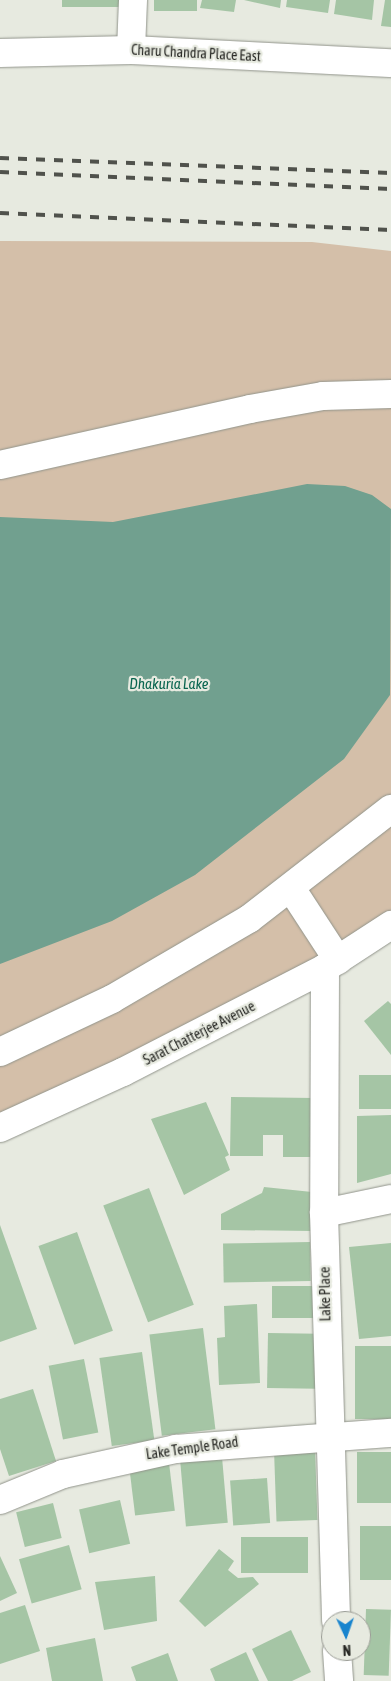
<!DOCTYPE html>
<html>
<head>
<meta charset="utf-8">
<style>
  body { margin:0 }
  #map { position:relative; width:391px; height:1681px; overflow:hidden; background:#e7eae0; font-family:"Asap Condensed",sans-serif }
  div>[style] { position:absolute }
  .green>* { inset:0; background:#d4bfa9 }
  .water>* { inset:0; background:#71a08f }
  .building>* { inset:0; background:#a5c5a5; transform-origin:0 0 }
  .roads { filter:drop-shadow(0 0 1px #91948b) drop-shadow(0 0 1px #91948b) }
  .minor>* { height:28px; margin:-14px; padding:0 14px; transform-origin:14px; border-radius:14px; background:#fff }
  .rail>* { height:4px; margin-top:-2px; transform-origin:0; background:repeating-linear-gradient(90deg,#50524c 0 9px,transparent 0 18px) }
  span { translate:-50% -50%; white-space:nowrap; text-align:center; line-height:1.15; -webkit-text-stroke:4.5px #e7eae0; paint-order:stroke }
  .street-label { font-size:14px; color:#272824 }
  .water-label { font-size:15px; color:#09654f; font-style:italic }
  .north { position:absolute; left:321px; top:1611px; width:50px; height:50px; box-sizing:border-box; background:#e7eae0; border:1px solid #9a9c95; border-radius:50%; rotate:177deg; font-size:14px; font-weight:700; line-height:20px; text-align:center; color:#272824 }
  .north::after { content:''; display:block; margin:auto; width:18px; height:22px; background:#1884ce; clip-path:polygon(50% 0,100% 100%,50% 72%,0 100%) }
</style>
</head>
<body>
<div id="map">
  <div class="green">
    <i style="clip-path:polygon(0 241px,312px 242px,391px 251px,391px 918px,337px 959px,0 1119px)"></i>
  </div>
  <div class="water">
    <i style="clip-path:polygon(307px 484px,345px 486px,372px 495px,391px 509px,390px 695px,344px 759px,195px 875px,112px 921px,0 964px,0 517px,113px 522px)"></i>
  </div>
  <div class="building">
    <i style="left:62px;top:0;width:65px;height:7px"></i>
    <i style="left:154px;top:0;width:43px;height:11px"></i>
    <i style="clip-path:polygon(202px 0,236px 0,234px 12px,200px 8px)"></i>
    <i style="clip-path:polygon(244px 0,281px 0,280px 8px)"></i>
    <i style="clip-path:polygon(287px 0,330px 0,328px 13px,286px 7px)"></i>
    <i style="clip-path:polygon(336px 0,374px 0,372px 20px,334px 14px)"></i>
    <i style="clip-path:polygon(385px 0,391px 0,391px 27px,381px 26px)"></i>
    <i style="clip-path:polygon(388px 1001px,391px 1004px,391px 1055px,364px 1021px)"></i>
    <i style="left:359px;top:1075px;width:32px;height:34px"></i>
    <i style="clip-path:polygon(231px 1097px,314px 1098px,314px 1157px,283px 1157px,283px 1135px,263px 1135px,263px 1156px,230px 1156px)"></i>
    <i style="clip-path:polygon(206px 1102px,229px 1155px,225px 1157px,230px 1170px,184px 1195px,151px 1119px)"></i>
    <i style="clip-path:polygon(391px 1115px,391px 1174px,357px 1183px,357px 1116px)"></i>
    <i style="clip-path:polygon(264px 1187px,312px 1192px,312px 1231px,221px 1230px,221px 1214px,262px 1193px)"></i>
    <i style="left:149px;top:1188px;width:125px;height:49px;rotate:69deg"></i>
    <i style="clip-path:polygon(0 1225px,37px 1329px,0 1342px)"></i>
    <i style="left:77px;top:1232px;width:105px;height:41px;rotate:70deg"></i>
    <i style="left:310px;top:1242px;width:39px;height:87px;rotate:89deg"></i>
    <i style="clip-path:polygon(391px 1243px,391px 1336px,359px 1339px,349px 1247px)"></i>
    <i style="left:272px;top:1286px;width:49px;height:32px"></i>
    <i style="clip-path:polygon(257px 1304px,260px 1383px,219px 1385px,217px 1338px,225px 1337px,224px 1306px)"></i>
    <i style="left:203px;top:1328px;width:102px;height:54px;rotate:83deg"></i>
    <i style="left:268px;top:1333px;width:50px;height:55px;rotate:1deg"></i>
    <i style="left:355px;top:1346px;width:36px;height:73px"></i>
    <i style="left:142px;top:1352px;width:89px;height:43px;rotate:82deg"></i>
    <i style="left:84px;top:1359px;width:75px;height:36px;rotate:79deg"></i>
    <i style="clip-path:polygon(33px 1389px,56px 1461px,9px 1476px,0 1449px,0 1399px)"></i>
    <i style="left:315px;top:1449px;width:71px;height:41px;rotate:88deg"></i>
    <i style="left:357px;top:1452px;width:34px;height:51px"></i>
    <i style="left:222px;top:1457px;width:66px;height:42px;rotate:85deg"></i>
    <i style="left:169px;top:1463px;width:48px;height:40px;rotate:83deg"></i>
    <i style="left:267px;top:1478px;width:45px;height:37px;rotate:86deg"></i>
    <i style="left:120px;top:1500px;width:45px;height:42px;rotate:77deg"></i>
    <i style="left:53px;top:1503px;width:36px;height:38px;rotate:76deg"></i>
    <i style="left:391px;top:1526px;width:54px;height:31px;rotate:90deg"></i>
    <i style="left:308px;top:1537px;width:36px;height:67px;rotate:90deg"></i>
    <i style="left:69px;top:1545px;width:46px;height:52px;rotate:74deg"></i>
    <i style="clip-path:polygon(219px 1549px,234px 1561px,228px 1570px,238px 1578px,253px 1577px,259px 1584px,205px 1627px,179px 1601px)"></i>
    <i style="clip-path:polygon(0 1556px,17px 1593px,0 1601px)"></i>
    <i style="clip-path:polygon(155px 1576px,157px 1621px,104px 1630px,95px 1582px)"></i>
    <i style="clip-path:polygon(25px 1605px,40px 1651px,0 1664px,0 1613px)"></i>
    <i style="left:366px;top:1609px;width:25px;height:66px;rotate:2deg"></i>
    <i style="clip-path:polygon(291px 1630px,311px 1672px,292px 1681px,268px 1681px,252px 1649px)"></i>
    <i style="clip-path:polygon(95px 1638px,103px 1681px,52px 1681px,46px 1648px)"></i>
    <i style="clip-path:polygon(246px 1652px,259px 1681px,215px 1681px,210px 1669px)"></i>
    <i style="clip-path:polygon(168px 1653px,178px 1681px,136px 1681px,131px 1667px)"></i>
  </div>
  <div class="roads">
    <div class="minor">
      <i style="left:131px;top:50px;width:50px;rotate:-87.7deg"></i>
      <i style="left:0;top:53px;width:131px;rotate:-1.3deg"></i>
      <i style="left:131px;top:50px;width:260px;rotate:2.9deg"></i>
      <i style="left:0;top:465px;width:256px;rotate:-12.6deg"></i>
      <i style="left:250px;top:409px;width:74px;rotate:-10.1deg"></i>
      <i style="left:323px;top:396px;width:68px;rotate:-1.7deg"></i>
      <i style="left:291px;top:888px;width:86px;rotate:56.9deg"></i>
      <i style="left:325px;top:968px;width:245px;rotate:90.2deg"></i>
      <i style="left:324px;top:1213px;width:408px;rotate:88.3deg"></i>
      <i style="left:0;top:1052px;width:124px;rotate:-25.3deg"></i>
      <i style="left:112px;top:999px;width:159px;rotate:-30.3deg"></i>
      <i style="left:249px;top:919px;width:180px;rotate:-37.8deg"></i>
      <i style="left:0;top:1128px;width:135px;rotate:-24.5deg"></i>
      <i style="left:123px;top:1072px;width:227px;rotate:-27.2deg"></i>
      <i style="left:325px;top:968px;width:79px;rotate:-33.1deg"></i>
      <i style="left:324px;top:1213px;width:68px;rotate:-11.8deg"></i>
      <i style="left:0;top:1500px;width:68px;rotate:-22.4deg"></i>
      <i style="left:63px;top:1474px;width:116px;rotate:-12.5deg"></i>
      <i style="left:176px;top:1449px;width:216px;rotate:-4.3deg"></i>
      <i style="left:337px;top:1651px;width:30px;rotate:86deg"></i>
    </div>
  </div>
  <div class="rail">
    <i style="left:0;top:158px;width:391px;rotate:2.2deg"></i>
    <i style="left:0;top:172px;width:391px;rotate:2.5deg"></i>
    <i style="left:0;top:213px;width:391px;rotate:2.5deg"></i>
  </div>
  <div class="street-label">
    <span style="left:196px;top:53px;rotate:3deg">Charu Chandra Place East</span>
    <span style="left:199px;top:1033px;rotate:-27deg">Sarat Chatterjee Avenue</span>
    <span style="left:325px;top:1294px;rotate:-91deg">Lake Place</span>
    <span style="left:192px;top:1448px;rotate:-8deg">Lake Temple Road</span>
  </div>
  <div class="water-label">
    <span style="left:169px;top:684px">Dhakuria Lake</span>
  </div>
  <div class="north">N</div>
</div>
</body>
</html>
